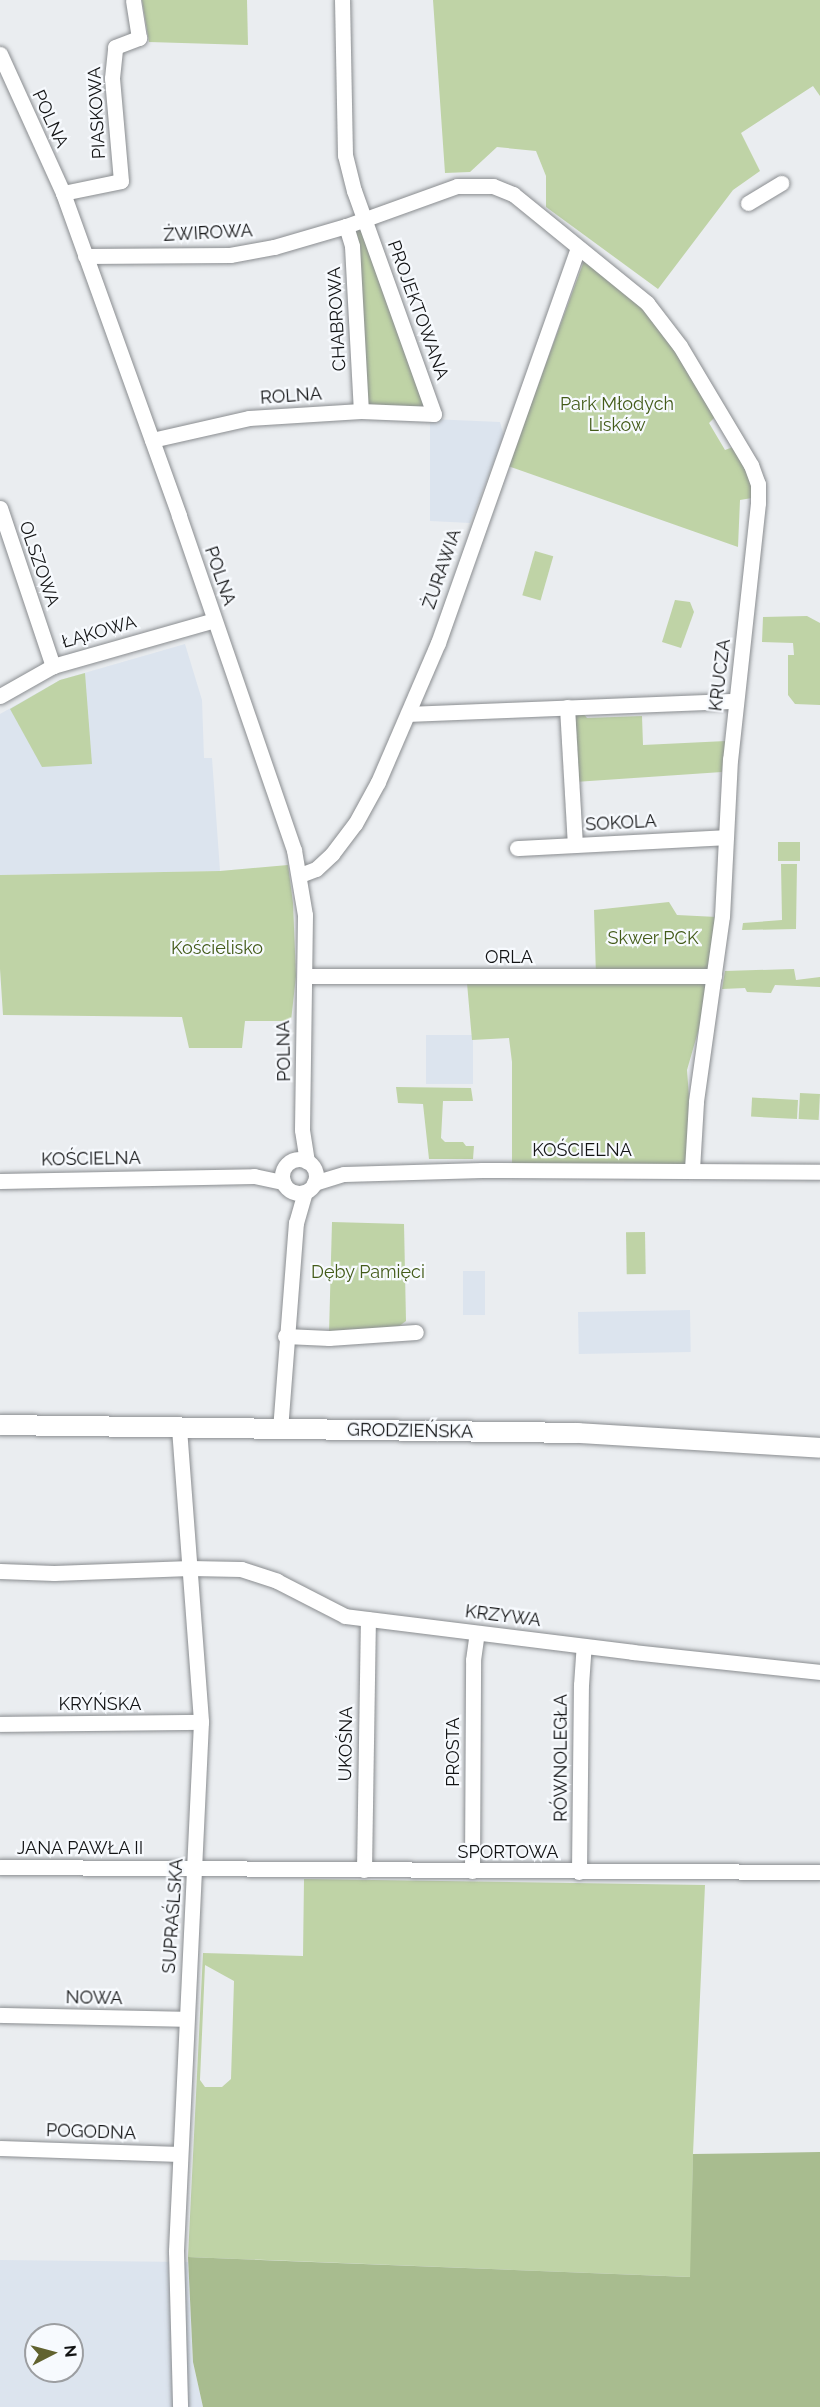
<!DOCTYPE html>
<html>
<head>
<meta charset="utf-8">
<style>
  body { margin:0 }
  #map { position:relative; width:820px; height:2407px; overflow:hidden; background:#eaedf0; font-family:Raleway,sans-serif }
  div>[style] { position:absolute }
  .built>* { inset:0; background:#dce4ee; transform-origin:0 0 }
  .green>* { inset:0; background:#bfd3a6; transform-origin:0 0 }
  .forest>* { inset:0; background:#a8bc8f }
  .roads { filter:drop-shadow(0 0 2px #8a8d90) drop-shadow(0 0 2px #8a8d90) }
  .minor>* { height:15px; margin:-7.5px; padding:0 7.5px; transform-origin:7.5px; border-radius:7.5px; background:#fff }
  .minor>.ring { margin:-7.5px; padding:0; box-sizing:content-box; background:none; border:15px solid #fff; border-radius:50% }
  .major>* { height:20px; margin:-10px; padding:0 10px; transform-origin:10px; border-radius:10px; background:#fff }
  span { translate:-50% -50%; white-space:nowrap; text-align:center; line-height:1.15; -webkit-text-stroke:4.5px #f7fafe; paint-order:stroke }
  .street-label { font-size:18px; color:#131415 }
  .park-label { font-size:18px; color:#435b19 }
  .north { position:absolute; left:24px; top:2323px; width:60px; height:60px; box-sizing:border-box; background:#f7fafe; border:2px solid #9c9ea1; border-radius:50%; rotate:84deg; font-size:16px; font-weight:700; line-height:24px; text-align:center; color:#131415 }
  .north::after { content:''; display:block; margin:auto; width:21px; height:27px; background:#61622f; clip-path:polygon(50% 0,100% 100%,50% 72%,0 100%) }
</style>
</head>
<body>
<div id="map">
  <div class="built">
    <i style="clip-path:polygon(430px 419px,500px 422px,504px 436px,470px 523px,430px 521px)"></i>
    <i style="clip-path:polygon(185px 644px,202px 700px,204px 758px,212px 758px,220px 871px,0 875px,0 714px,60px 680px)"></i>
    <i style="left:426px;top:1035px;width:47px;height:49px"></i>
    <i style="left:463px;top:1271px;width:22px;height:44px"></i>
    <i style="left:690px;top:1310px;width:42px;height:112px;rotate:89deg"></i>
    <i style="clip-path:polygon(evenodd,0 2260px,188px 2262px,193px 2362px,203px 2407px,0 2407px,0 2260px,36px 2335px,72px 2335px,72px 2371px,36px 2371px,36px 2335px)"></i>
  </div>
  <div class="green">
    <i style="clip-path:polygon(142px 0,247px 0,248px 45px,149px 42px)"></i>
    <i style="clip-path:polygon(433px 0,820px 0,820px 96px,813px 86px,741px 133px,760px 171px,733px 190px,658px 289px,546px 207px,546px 176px,536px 151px,497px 147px,470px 172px,445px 173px)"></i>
    <i style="clip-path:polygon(355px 229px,362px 230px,429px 410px,364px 409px)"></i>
    <i style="clip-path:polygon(584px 261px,651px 313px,715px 417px,709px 423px,725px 450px,733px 447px,750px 477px,752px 498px,740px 500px,738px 547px,508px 466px)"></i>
    <i style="left:535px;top:551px;width:19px;height:46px;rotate:16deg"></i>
    <i style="clip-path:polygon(675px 600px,690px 602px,694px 612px,681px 648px,662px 642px)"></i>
    <i style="clip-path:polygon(807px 616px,820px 623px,820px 705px,795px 704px,788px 695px,788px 655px,794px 655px,793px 643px,762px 642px,763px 617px)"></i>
    <i style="clip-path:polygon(85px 673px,92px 764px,42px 767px,10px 709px,60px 680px)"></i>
    <i style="clip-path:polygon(582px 712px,587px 718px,642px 716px,643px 745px,726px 741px,722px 772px,575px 782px,572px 722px,576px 714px)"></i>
    <i style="left:778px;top:842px;width:22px;height:19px"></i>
    <i style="clip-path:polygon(781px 864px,797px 864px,796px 929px,742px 930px,743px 923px,782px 920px)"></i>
    <i style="clip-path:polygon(288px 865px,293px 903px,296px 976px,291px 1021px,245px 1021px,242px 1048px,189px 1048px,182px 1017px,3px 1015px,0 969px,0 875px,220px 871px)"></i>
    <i style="clip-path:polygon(669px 902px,677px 915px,717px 917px,708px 970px,596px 976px,594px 910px)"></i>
    <i style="clip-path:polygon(794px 969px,796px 980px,820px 977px,820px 987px,775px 985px,771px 993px,747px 992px,745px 988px,722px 989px,725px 971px)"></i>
    <i style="clip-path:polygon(714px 976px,687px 1070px,693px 1151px,685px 1170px,512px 1170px,512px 1062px,509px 1038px,472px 1040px,467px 983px)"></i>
    <i style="clip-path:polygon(396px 1087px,471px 1088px,473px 1101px,443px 1101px,441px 1138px,445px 1142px,463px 1142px,466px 1146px,474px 1146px,473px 1159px,429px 1159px,423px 1104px,398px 1103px)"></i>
    <i style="left:800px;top:1093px;width:20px;height:26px;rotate:3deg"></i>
    <i style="left:798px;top:1100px;width:19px;height:46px;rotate:93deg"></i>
    <i style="clip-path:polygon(332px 1222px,404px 1224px,406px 1321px,398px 1327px,329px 1334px)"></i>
    <i style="left:645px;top:1232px;width:42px;height:19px;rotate:89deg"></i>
    <i style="clip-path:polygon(evenodd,304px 1879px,705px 1885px,693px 2154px,691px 2277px,188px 2257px,203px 1953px,303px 1956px,304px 1879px,205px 1965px,234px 1981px,231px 2079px,222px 2087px,205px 2087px,200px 2080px,205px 1965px)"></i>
  </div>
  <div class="forest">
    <i style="clip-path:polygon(820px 2152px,820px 2407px,203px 2407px,193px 2362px,188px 2257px,690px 2277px,693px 2154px)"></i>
  </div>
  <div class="roads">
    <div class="minor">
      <i style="left:0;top:54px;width:153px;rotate:65.6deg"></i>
      <i style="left:63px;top:193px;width:343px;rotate:70.2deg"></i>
      <i style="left:179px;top:516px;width:353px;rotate:71deg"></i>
      <i style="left:294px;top:850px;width:66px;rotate:80.4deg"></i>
      <i style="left:305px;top:915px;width:215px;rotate:90.8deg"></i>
      <i style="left:302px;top:1130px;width:32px;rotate:81deg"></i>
      <i style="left:63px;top:193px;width:59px;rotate:-11.7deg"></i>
      <i style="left:121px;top:181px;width:103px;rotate:-95deg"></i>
      <i style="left:112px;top:78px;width:31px;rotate:-84deg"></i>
      <i style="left:115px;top:47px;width:26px;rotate:-21deg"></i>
      <i style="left:139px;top:38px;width:38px;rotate:-99deg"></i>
      <i style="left:748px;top:203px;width:39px;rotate:-31deg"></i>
      <i style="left:346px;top:226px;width:21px;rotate:73deg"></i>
      <i style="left:352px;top:246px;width:165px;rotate:86.9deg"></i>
      <i style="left:85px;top:256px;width:145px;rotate:-0.4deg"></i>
      <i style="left:230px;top:255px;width:45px;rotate:-10.3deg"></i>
      <i style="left:274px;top:247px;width:75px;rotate:-16.3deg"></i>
      <i style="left:346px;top:226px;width:118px;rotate:-19.8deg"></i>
      <i style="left:457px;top:186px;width:36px"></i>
      <i style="left:493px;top:186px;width:22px;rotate:22deg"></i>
      <i style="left:513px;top:194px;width:173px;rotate:39.1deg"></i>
      <i style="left:647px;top:303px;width:54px;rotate:52.5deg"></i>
      <i style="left:680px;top:346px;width:139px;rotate:59.2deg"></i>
      <i style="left:751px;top:465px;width:20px;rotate:70deg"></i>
      <i style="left:758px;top:484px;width:19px;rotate:90deg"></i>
      <i style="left:758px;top:503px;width:258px;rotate:96.2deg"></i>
      <i style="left:730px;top:759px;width:157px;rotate:92.9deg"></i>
      <i style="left:722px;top:916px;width:188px;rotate:98deg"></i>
      <i style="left:696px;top:1102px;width:68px;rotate:93.4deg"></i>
      <i style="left:152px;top:440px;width:99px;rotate:-12.8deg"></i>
      <i style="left:249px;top:418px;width:112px;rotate:-3.6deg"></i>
      <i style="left:361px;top:411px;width:73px;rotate:2.4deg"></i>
      <i style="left:434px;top:414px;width:237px;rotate:-109.7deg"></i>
      <i style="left:354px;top:191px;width:37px;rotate:-104deg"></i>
      <i style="left:345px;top:155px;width:155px;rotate:-91.1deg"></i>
      <i style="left:0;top:508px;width:167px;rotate:71.5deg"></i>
      <i style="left:0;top:696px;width:61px;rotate:-29.5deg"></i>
      <i style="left:53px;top:666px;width:167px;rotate:-15.9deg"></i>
      <i style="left:567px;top:707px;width:138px;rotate:86.7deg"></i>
      <i style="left:408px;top:714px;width:328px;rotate:-2.3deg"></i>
      <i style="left:517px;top:848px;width:209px;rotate:-3deg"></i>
      <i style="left:300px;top:875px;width:17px;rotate:-21deg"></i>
      <i style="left:316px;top:869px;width:22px;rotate:-43deg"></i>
      <i style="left:332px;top:854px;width:38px;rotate:-53deg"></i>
      <i style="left:355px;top:824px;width:48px;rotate:-61.3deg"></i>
      <i style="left:378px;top:782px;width:151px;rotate:-66.7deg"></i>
      <i style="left:438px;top:643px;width:419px;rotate:-70.5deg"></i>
      <i style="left:305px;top:976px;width:409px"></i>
      <i class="ring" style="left:282px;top:1159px;width:19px;height:19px"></i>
      <i style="left:0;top:1181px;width:254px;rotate:-1.1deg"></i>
      <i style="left:254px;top:1176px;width:30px;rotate:12deg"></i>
      <i style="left:314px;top:1183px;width:31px;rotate:-17deg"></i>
      <i style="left:344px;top:1174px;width:138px;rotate:-1.7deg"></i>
      <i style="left:482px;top:1170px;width:338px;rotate:0.3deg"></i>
      <i style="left:285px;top:1336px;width:44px;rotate:2.6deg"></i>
      <i style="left:329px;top:1338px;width:87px;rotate:-3.9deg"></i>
      <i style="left:179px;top:1428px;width:295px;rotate:85.7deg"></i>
      <i style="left:201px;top:1722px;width:530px;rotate:92.71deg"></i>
      <i style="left:176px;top:2251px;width:156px;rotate:88.5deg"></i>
      <i style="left:280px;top:1430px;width:208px;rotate:-85.6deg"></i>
      <i style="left:296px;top:1223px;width:32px;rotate:-74deg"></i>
      <i style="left:0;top:1571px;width:54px;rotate:2.1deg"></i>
      <i style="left:54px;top:1573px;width:136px;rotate:-2.1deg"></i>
      <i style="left:190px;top:1568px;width:51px;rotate:1.1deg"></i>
      <i style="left:241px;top:1569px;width:38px;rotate:18deg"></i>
      <i style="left:277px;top:1581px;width:76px;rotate:27.2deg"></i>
      <i style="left:345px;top:1616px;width:290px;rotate:7.1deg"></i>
      <i style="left:633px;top:1652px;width:188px;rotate:6.1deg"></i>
      <i style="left:0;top:1724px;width:201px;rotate:-0.6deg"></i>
      <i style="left:0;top:1867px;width:820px;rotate:0.35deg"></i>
      <i style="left:364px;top:1870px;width:251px;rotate:-89.1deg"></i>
      <i style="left:472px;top:1871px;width:211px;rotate:-89.7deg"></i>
      <i style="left:473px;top:1660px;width:27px;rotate:-82deg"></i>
      <i style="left:579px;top:1872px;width:187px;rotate:-89.4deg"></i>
      <i style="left:581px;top:1685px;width:39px;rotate:-86deg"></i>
      <i style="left:0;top:2015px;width:186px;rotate:1.2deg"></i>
      <i style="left:0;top:2148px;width:180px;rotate:1.9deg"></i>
    </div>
    <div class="major">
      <i style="left:0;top:1425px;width:578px;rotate:0.79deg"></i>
      <i style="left:578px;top:1433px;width:242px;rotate:3.5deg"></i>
    </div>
  </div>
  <div class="street-label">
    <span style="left:97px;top:113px;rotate:-93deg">PIASKOWA</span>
    <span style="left:50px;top:119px;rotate:65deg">POLNA</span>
    <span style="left:208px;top:233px;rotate:-3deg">ŻWIROWA</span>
    <span style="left:418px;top:310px;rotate:70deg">PROJEKTOWANA</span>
    <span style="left:337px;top:319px;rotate:-93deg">CHABROWA</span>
    <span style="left:291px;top:396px;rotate:-4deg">ROLNA</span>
    <span style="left:39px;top:564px;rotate:71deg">OLSZOWA</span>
    <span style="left:442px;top:569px;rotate:-71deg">ŻURAWIA</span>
    <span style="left:220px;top:576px;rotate:71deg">POLNA</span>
    <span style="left:99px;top:632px;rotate:-16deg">ŁĄKOWA</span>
    <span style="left:720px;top:675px;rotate:-83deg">KRUCZA</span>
    <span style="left:621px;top:823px;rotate:-3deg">SOKOLA</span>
    <span style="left:509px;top:957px">ORLA</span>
    <span style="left:284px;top:1051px;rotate:-91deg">POLNA</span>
    <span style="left:582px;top:1150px">KOŚCIELNA</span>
    <span style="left:91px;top:1159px;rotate:-1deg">KOŚCIELNA</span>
    <span style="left:410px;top:1431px;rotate:1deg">GRODZIEŃSKA</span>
    <span style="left:503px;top:1616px;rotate:7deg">KRZYWA</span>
    <span style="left:100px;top:1704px">KRYŃSKA</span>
    <span style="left:346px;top:1744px;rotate:-89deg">UKOŚNA</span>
    <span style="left:453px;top:1752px;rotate:-90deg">PROSTA</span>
    <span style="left:561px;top:1758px;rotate:-90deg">RÓWNOLEGŁA</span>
    <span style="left:80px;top:1848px">JANA PAWŁA II</span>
    <span style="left:508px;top:1852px">SPORTOWA</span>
    <span style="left:173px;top:1916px;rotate:-86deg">SUPRAŚLSKA</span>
    <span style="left:94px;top:1998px;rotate:1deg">NOWA</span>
    <span style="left:91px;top:2132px;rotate:2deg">POGODNA</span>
  </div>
  <div class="park-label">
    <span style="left:617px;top:415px">Park Młodych<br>Lisków</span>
    <span style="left:653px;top:938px">Skwer PCK</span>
    <span style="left:217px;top:948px">Kościelisko</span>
    <span style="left:368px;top:1272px">Dęby Pamięci</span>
  </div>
  <div class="north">N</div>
</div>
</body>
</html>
